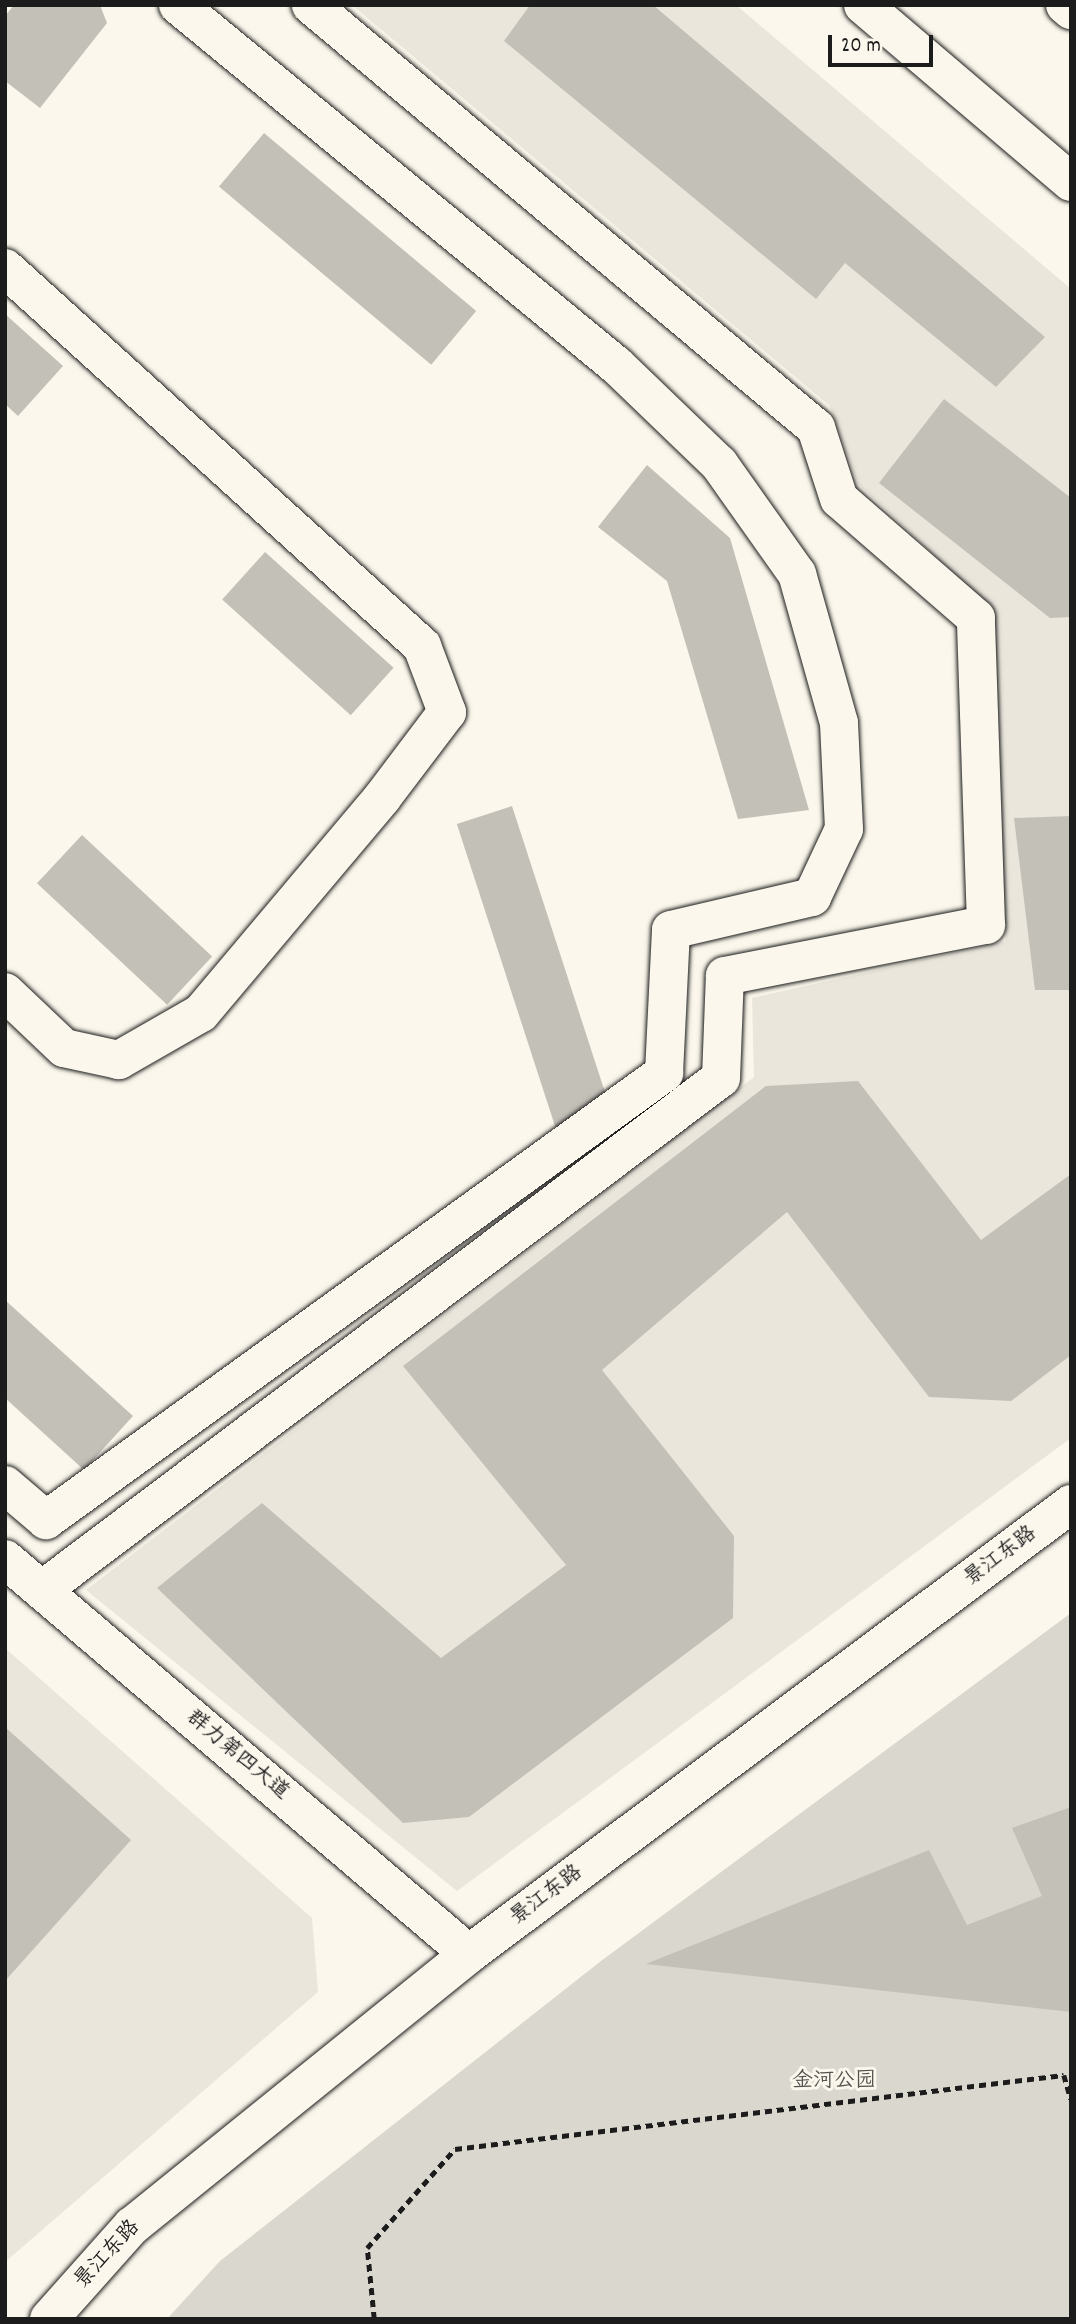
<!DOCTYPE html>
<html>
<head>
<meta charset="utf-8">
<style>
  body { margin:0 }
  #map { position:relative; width:1076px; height:2324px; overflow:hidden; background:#fbf7ec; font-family:Dekko,"LXGW WenKai TC",sans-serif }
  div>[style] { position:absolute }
  .built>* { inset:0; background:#eae6dc }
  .green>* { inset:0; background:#dad7ce }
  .building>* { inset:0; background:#c3c0b8; transform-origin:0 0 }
  .path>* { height:4.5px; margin-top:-2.25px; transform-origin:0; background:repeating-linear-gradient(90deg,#1c1c1c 0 7px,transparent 0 12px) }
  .roads { filter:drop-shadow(0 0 2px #1c1c1c) drop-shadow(0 0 2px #1c1c1c) }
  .minor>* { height:38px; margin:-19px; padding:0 19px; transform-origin:19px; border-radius:19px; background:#fbf7ec }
  .major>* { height:38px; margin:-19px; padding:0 19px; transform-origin:19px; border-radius:19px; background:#fbf7ec }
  span { translate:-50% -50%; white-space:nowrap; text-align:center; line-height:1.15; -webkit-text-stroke:6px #fbf7ec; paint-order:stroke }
  .street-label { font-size:21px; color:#1c1c1c }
  .park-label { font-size:21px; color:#555451 }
  .frame { position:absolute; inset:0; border:7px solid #1c1c1c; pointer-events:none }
  .scale { position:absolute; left:828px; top:35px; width:105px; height:32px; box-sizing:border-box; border:4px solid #1c1c1c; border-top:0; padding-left:9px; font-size:21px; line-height:24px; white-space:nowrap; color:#1c1c1c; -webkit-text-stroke:5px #fbf7ec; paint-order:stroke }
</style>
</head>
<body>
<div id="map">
  <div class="built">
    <i style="clip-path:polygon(352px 5px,736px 5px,1071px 289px,1071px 1438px,457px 1891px,86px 1590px,754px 1077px,752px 998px,1006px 941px,991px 608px,858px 484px,830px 406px)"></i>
    <i style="clip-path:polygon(5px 1648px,312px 1918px,318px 1992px,5px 2262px)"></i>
  </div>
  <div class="green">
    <i style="clip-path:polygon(1071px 1613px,1071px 2319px,167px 2319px,220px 2261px,601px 1961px)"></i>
  </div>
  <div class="building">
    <i style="clip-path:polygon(14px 5px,100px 5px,107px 23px,40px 108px,5px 81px,5px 16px)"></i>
    <i style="clip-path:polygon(530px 5px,653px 5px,1045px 337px,996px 387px,845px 263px,816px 299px,504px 41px)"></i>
    <i style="left:264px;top:133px;width:277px;height:70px;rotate:40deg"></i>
    <i style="clip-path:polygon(5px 314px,63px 366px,18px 416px,5px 404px)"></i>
    <i style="clip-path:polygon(944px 399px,1071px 498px,1071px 617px,1050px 618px,879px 483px)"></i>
    <i style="clip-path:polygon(647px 465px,730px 538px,809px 810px,738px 819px,667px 581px,598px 527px)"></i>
    <i style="left:265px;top:552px;width:173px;height:64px;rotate:42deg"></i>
    <i style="left:512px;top:806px;width:319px;height:58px;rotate:72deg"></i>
    <i style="clip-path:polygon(1071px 816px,1071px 990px,1035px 990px,1014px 818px)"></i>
    <i style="left:82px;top:835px;width:178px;height:66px;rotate:43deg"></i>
    <i style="clip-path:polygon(858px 1081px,981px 1240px,1071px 1174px,1071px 1355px,1011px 1401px,929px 1397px,787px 1212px,602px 1370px,734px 1536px,733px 1618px,469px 1817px,403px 1823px,157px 1588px,262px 1503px,441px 1658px,566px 1565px,403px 1366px,766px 1086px)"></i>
    <i style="clip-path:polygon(5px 1300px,133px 1416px,84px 1470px,5px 1398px)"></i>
    <i style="clip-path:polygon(5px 1727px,131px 1840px,5px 1981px)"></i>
    <i style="clip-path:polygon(1071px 1807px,1071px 2012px,646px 1964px,929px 1850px,967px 1925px,1042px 1896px,1012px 1828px)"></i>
  </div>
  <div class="path">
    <i style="left:374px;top:2319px;width:71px;rotate:-95.6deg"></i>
    <i style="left:367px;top:2248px;width:132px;rotate:-48.4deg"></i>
    <i style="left:455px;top:2149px;width:613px;rotate:-6.93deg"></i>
    <i style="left:1064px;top:2075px;width:25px;rotate:74deg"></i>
  </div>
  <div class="roads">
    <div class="minor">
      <i style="left:5px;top:268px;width:563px;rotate:42.19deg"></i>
      <i style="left:422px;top:646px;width:71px;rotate:69.3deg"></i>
      <i style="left:447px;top:712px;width:108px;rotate:127.1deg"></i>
      <i style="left:382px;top:798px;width:281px;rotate:130.1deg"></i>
      <i style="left:201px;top:1013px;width:95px;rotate:150.2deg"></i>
      <i style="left:119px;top:1060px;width:56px;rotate:-167.7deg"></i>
      <i style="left:64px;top:1048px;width:81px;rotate:-136.5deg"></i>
      <i style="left:5px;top:1485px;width:54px;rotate:40.5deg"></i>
      <i style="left:46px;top:1520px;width:763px;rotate:-35.88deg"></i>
      <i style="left:664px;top:1073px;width:143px;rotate:-87.2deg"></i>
      <i style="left:671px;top:930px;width:145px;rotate:-13.2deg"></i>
      <i style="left:812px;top:897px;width:75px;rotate:-64.8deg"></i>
      <i style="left:844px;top:829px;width:106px;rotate:-92.7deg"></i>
      <i style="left:839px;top:723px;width:155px;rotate:-105.7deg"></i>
      <i style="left:797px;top:574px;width:135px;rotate:-125.3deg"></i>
      <i style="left:719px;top:464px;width:143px;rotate:-136.1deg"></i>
      <i style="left:616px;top:365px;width:567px;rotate:-140.58deg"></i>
      <i style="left:5px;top:1559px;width:609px;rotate:40.41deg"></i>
      <i style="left:42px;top:1590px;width:850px;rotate:-37.02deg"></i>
      <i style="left:721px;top:1078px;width:102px;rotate:-87.8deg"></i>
      <i style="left:725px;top:976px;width:266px;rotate:-11.1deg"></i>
      <i style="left:986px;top:925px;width:307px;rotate:-91.9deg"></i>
      <i style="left:976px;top:618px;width:181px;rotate:-139deg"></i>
      <i style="left:839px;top:499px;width:75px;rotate:-107.9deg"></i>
      <i style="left:816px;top:428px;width:659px;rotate:-140.05deg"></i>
    </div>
    <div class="major">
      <i style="left:863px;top:5px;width:273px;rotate:40.4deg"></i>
      <i style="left:1065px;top:5px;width:8px;rotate:40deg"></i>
      <i style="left:49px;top:2319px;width:125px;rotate:-48.3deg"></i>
      <i style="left:132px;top:2226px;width:433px;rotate:-38.9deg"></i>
      <i style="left:469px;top:1954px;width:752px;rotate:-36.78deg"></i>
    </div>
  </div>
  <div class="street-label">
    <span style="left:1001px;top:1557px;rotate:-37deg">景江东路</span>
    <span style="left:237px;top:1756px;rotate:40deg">群力第四大道</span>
    <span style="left:547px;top:1896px;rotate:-37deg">景江东路</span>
    <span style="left:108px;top:2255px;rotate:-47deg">景江东路</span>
  </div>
  <div class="park-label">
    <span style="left:834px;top:2082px">金河公园</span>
  </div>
  <div class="frame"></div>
  <div class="scale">20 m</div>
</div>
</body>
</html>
